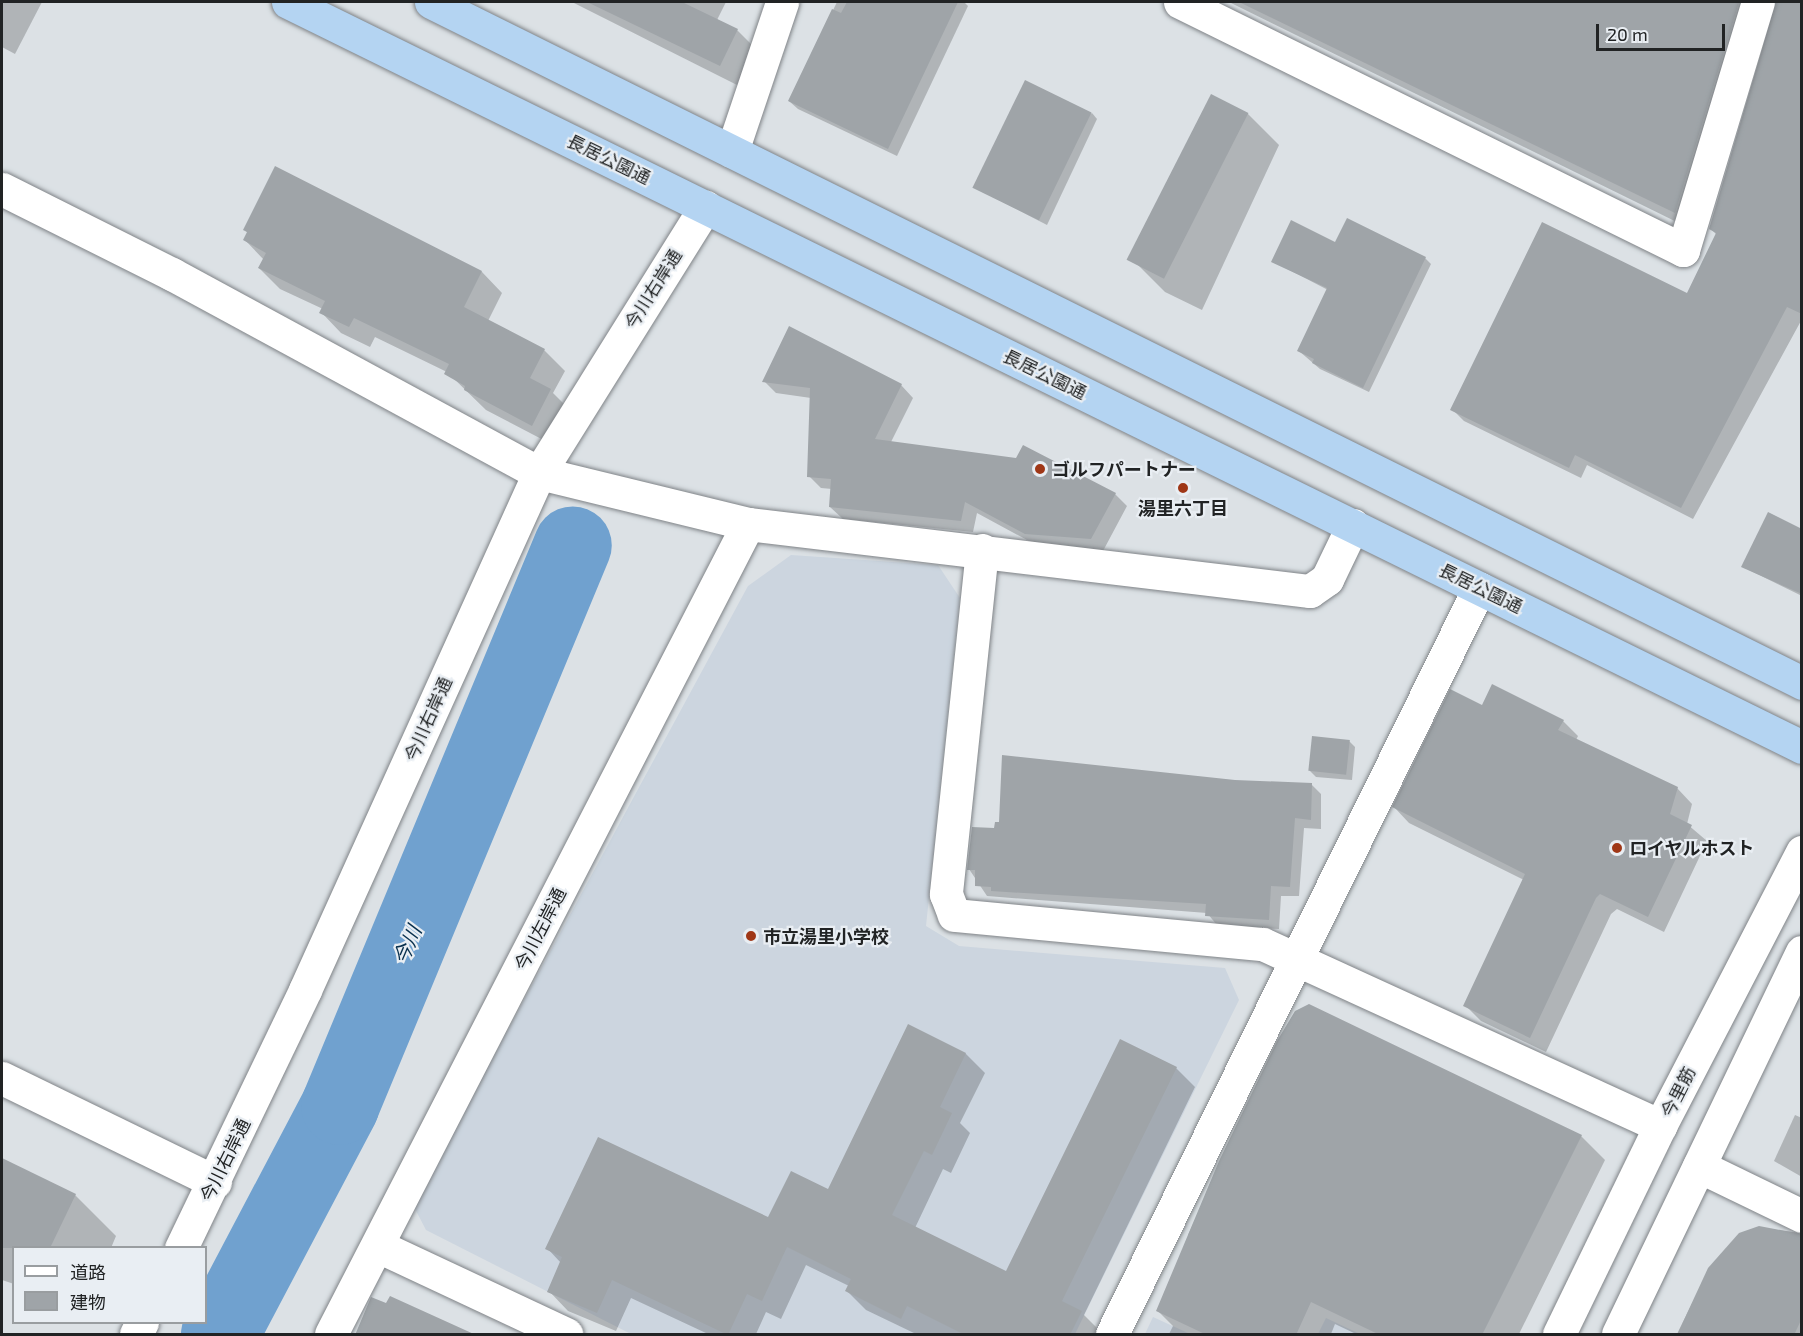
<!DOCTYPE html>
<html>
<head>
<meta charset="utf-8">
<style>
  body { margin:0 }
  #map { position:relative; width:1803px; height:1336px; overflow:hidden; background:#dce1e5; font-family:"Exo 2","Noto Sans JP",sans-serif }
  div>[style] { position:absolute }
  .built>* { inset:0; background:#ccd5df }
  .shadow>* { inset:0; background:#0003 }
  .river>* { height:78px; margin:-39px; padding:0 39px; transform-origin:39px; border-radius:39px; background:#70a1cf }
  .building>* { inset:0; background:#9fa4a8; transform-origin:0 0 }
  .roads { filter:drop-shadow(0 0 2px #7f8387) drop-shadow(0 0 2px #7f8387) }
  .minor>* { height:33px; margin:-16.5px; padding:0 16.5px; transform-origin:16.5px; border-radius:16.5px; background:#fff }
  .tertiary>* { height:33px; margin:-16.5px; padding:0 16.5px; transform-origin:16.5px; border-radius:16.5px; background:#fff }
  .trunk>* { height:33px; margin:-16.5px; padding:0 16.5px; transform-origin:16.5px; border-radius:16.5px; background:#b4d4f2 }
  .dots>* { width:16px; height:16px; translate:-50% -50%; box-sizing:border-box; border:3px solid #e9eef3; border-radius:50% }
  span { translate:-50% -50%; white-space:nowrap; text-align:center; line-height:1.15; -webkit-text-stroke:4.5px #e9eef3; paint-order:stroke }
  .street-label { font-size:18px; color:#212324 }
  .poi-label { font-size:18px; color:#212324; font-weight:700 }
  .left { translate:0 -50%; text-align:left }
  .water-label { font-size:20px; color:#072f4d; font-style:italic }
  .frame { position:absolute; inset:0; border:3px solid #212324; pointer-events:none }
  .legend { position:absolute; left:12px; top:1246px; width:195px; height:78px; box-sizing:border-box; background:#e9eef3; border:2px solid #999da0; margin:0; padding:8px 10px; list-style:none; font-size:18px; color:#212324 }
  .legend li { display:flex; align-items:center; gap:12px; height:30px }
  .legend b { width:30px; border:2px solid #999da0 }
  .scale { position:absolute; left:1596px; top:24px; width:129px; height:27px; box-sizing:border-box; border:3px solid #212324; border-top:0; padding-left:8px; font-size:18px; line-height:21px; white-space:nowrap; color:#212324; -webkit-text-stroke:4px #e9eef3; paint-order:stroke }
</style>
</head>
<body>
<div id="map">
  <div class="built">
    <i style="clip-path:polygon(791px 555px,938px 565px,960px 598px,926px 926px,959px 946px,1225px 968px,1239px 1000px,1075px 1334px,631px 1334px,426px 1230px,413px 1205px,748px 586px)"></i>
    <i style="clip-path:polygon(1153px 1317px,1190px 1334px,1145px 1334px)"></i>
    <i style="clip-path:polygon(1326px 1318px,1360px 1334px,1318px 1334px)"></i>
  </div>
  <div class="shadow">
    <i style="clip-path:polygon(2px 2px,42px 2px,15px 54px,2px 47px)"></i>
    <i style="clip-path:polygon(572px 2px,726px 2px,717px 20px,737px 30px,760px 53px,743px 88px)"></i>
    <i style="clip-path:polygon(837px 2px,964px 2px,968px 6px,897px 156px,798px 109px,789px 101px)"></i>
    <i style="clip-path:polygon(1229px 2px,1762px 2px,1693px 230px)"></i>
    <i style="clip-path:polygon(1776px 2px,1802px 2px,1802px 319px,1693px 519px,1587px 465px,1581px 478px,1464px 421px,1452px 409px,1688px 295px,1717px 235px,1711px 229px)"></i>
    <i style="clip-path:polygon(1212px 96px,1248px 114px,1279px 145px,1202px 310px,1165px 292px,1134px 261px)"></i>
    <i style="clip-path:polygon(1092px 113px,1097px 119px,1047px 225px,975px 188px)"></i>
    <i style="clip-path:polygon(276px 168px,482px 272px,502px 293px,488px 321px,544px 350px,565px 371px,553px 393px,571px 411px,553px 445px,486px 410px,447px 372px,375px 337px,370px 347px,341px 333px,321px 312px,323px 309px,280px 289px,259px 268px,264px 260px,245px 240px,248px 233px,245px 230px)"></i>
    <i style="clip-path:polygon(1425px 258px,1431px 264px,1369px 392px,1320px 369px,1299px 351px,1328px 290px,1272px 261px)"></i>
    <i style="clip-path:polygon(764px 381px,901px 385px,913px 398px,891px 442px,1115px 494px,1127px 506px,1103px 551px,1038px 546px,977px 513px,973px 532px,843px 519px,830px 507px,832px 489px,821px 488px,809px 476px,811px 398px,776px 393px)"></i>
    <i style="clip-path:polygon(1802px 530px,1802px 596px,1743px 567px)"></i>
    <i style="clip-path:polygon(1482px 707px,1563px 721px,1578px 736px,1576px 740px,1677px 788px,1692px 804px,1687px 824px,1707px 841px,1664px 932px,1617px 909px,1611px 914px,1546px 1052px,1481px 1021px,1465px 1005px,1524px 880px,1409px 823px,1394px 807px)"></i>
    <i style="clip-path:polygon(1349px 741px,1355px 747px,1352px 780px,1316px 777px,1310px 771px)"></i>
    <i style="clip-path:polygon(1235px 781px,1311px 784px,1321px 794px,1321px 829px,1304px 828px,1299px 896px,1281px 896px,1279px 929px,1217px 925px,1207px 913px,987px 896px,969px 869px,996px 830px)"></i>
    <i style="clip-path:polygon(909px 1026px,966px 1054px,985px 1073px,960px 1123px,970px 1133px,951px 1173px,943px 1169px,915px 1228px,1007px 1273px,1176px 1068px,1195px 1087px,1084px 1315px,1100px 1331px,1099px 1334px,916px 1334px,866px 1310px,847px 1291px,849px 1286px,806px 1265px,781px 1319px,766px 1312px,756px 1334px,708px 1334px,631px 1298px,616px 1331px,568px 1311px,549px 1291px,561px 1263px,547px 1248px,769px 1219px,829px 1191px)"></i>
    <i style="clip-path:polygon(1278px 1042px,1581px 1136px,1605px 1160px,1519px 1334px,1356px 1334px,1335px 1324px,1331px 1334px,1169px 1334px,1173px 1326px,1158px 1311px,1191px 1238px,1188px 1235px)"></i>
    <i style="clip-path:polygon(1795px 1115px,1802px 1118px,1802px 1177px,1774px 1161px)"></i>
    <i style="clip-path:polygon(2px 1160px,75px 1195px,116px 1236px,111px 1248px,14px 1248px,14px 1284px,2px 1280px)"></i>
    <i style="clip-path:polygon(1759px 1228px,1802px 1233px,1802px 1334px,1677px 1334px,1709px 1269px)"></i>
  </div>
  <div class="river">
    <i style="left:220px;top:1334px;width:258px;rotate:-62.2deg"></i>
    <i style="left:340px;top:1106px;width:607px;rotate:-67.45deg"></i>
  </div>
  <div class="building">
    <i style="clip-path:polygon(587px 2px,682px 2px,738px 29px,720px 66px)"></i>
    <i style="clip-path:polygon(847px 2px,958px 2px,888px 149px,788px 101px,832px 9px,841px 13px)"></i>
    <i style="clip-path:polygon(1239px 2px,1739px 2px,1675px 213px)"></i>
    <i style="clip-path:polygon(1776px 2px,1802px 2px,1802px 314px,1787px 307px,1681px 508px,1575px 455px,1569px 468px,1450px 410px,1542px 222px,1687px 293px,1716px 233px,1709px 229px)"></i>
    <i style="left:1025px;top:80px;width:74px;height:120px;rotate:26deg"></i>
    <i style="left:1211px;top:94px;width:42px;height:186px;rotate:27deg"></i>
    <i style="clip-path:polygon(275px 166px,482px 271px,464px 307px,545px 349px,530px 378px,551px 389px,532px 426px,464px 390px,465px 386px,444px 374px,449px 364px,354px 318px,349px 327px,319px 313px,325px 301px,258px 268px,266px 253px,243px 240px,247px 232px,243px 230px)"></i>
    <i style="clip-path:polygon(1347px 218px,1426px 257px,1363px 388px,1312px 363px,1314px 359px,1297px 351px,1327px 288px,1271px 262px,1291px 220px,1335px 242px)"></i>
    <i style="clip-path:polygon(789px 326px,902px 384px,875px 439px,1016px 458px,1023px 445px,1116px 493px,1091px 539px,1025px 534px,965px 502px,961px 521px,829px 507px,831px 479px,807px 477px,810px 388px,762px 382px)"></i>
    <i style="clip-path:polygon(1768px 512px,1802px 529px,1802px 594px,1741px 567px)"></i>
    <i style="clip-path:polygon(1492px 684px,1564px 720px,1558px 730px,1678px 787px,1670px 814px,1692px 825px,1648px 917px,1600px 894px,1596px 898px,1530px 1038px,1463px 1006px,1525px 874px,1392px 807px,1450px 689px,1482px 705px)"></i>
    <i style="left:1312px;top:736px;width:38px;height:35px;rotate:6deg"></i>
    <i style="clip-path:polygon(1002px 755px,1235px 780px,1312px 783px,1311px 820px,1295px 818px,1290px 887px,1271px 886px,1269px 920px,1205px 916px,1206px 904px,991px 891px,991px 887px,975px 886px,975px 870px,967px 870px,972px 827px,994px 828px,995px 822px,999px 822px)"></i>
    <i style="clip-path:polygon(1309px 1004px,1582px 1135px,1482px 1335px,1380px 1335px,1311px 1302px,1296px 1335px,1207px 1335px,1156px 1311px,1219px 1161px,1277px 1041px,1295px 1011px)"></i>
    <i style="clip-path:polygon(908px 1024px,966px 1053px,940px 1107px,952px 1113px,932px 1155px,924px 1151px,892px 1215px,1006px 1271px,1120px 1039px,1177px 1067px,1062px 1301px,1082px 1311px,1070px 1335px,965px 1335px,907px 1306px,901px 1319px,845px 1291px,851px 1279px,787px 1247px,762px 1301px,747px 1294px,728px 1335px,612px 1280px,597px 1313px,547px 1292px,562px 1257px,545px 1249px,598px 1137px,768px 1217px,791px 1171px,828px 1189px)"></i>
    <i style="clip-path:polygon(2px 1158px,76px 1194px,50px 1248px,2px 1248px)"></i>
    <i style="clip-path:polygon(1759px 1226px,1802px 1234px,1802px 1318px,1794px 1335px,1677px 1335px,1708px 1268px,1739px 1233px)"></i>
    <i style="clip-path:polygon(390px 1296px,476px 1335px,355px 1335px,371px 1297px,386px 1303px)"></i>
  </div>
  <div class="roads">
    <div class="minor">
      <i style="left:1180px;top:2px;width:561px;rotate:26.25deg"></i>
      <i style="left:1683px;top:250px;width:259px;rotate:-73.2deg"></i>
      <i style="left:732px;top:151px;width:157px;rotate:-71.4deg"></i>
      <i style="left:2px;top:189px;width:190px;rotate:26.6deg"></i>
      <i style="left:172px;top:274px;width:417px;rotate:28.5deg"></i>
      <i style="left:539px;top:473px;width:215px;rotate:13.7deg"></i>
      <i style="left:748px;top:524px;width:566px;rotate:6.8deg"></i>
      <i style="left:1310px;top:591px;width:21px;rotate:-35deg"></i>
      <i style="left:1327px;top:579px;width:60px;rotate:-64.3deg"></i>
      <i style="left:982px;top:550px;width:346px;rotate:96deg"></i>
      <i style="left:946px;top:894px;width:22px;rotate:69deg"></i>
      <i style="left:954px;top:915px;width:310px;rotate:5.4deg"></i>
      <i style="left:1263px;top:944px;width:437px;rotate:24.6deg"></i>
      <i style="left:2px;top:1078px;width:237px;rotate:26deg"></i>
      <i style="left:1699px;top:1166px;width:114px;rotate:25.9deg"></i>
      <i style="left:378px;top:1246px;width:208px;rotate:25.1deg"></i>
      <i style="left:181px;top:1248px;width:286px;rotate:-64.3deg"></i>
      <i style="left:305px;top:990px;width:567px;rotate:-65.65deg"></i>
      <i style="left:539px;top:473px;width:314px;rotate:-58deg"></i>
      <i style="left:136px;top:1334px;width:13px;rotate:-63deg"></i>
      <i style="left:331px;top:1334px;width:911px;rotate:-62.76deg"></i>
      <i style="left:1112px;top:1334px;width:831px;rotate:-63.8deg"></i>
    </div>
    <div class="tertiary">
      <i style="left:1559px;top:1334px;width:231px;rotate:-64.1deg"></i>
      <i style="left:1660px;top:1126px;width:309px;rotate:-62.6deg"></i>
      <i style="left:1618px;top:1334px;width:424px;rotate:-64.3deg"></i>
    </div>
    <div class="trunk">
      <i style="left:288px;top:2px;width:1687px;rotate:26.2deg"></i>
      <i style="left:431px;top:2px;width:1531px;rotate:26.41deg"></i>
    </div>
  </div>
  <div class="dots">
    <i style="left:1040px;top:469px;background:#9f3717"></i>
    <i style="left:1183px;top:488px;background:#9f3717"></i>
    <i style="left:1617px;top:848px;background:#9f3717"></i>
    <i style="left:751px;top:936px;background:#9f3717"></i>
  </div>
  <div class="street-label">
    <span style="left:609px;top:159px;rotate:26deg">長居公園通</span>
    <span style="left:653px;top:289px;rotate:-58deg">今川右岸通</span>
    <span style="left:1045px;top:374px;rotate:26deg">長居公園通</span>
    <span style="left:1481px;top:588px;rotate:26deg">長居公園通</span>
    <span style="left:428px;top:719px;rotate:-66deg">今川右岸通</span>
    <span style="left:540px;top:929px;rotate:-63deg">今川左岸通</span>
    <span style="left:1678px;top:1092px;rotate:-63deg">今里筋</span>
    <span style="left:225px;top:1160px;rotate:-64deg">今川右岸通</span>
  </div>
  <div class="poi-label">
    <span class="left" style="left:1052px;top:469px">ゴルフパートナー</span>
    <span style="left:1183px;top:508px">湯里六丁目</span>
    <span class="left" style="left:1629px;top:848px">ロイヤルホスト</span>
    <span class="left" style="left:763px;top:936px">市立湯里小学校</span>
  </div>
  <div class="water-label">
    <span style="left:407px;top:945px;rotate:-67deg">今川</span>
  </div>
  <div class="frame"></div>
  <ul class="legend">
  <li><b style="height:8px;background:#fff"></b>道路</li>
  <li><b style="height:16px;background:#9fa4a8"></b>建物</li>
  </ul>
  <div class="scale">20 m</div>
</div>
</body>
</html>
